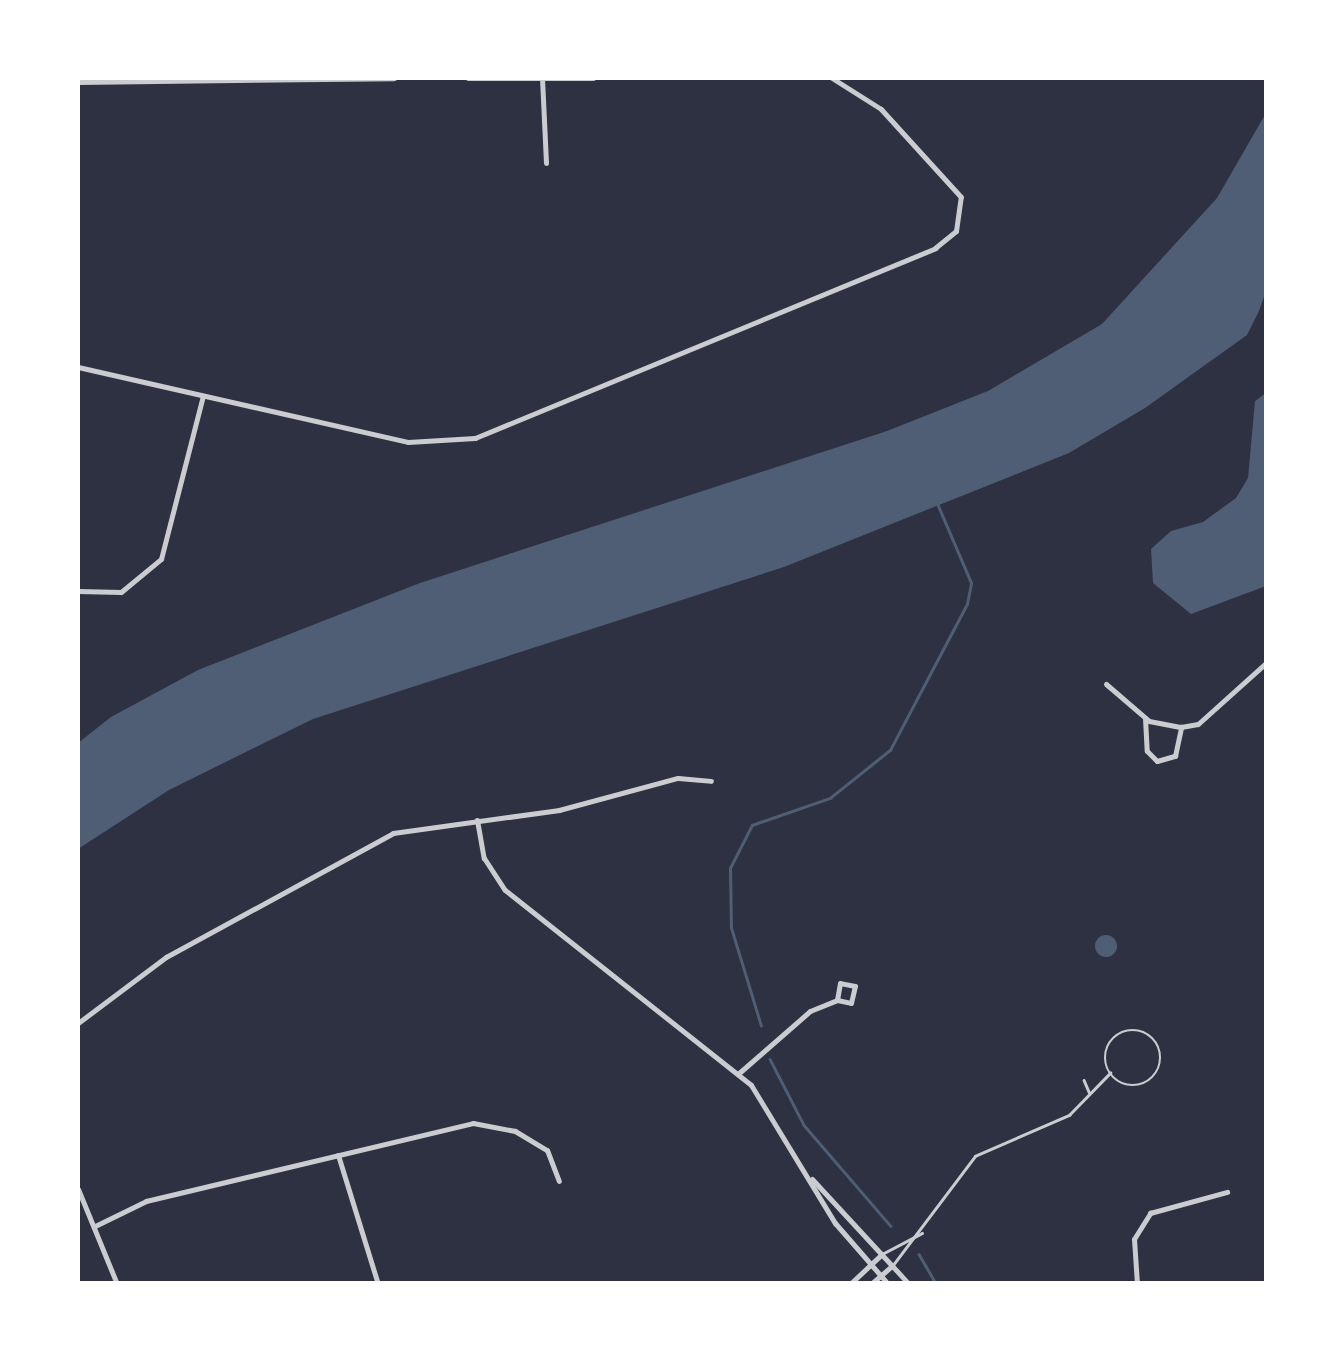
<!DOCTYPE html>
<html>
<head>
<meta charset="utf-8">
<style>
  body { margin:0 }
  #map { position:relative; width:1344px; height:1361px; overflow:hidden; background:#2d3142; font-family:"Open Sans",sans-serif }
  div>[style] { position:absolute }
  .water>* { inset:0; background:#4f5d75 }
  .round { border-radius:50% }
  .stream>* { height:2.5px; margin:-1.25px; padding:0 1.25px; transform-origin:1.25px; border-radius:1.25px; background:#4f5d75 }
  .service>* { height:2.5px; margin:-1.25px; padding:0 1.25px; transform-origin:1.25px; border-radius:1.25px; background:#caccd0 }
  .service>.ring { margin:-1.25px; padding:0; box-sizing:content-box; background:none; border:2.5px solid #caccd0; border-radius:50% }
  .minor>* { height:5px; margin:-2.5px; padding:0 2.5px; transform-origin:2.5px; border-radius:2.5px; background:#caccd0 }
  span { translate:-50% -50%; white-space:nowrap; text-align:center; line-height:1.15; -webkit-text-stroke:8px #fff; paint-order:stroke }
  .frame { position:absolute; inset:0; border:80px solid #fff; pointer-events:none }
</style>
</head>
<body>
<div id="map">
  <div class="water">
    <i style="clip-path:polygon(1266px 113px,1266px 291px,1259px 311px,1247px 335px,1145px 408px,1069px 453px,784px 567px,313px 719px,169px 790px,78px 849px,78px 743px,111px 717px,198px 670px,420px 583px,887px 431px,988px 391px,1102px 324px,1217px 198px)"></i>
    <i style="clip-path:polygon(1266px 393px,1266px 586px,1191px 614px,1153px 583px,1151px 549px,1171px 531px,1203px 522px,1236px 498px,1248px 478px,1255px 401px)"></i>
    <i class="round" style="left:1095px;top:935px;width:22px;height:22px"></i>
  </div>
  <div class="stream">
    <i style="left:761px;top:1026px;width:102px;rotate:-107deg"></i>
    <i style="left:731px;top:928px;width:60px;rotate:-91deg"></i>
    <i style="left:730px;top:868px;width:48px;rotate:-62.9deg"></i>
    <i style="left:752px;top:825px;width:83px;rotate:-19.1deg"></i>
    <i style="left:830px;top:798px;width:77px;rotate:-38.7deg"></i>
    <i style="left:890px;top:750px;width:165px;rotate:-62.2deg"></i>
    <i style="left:967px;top:604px;width:21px;rotate:-79deg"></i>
    <i style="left:971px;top:583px;width:84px;rotate:-113.2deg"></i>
    <i style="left:770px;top:1059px;width:74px;rotate:62.7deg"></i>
    <i style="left:804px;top:1125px;width:133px;rotate:49.3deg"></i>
    <i style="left:919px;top:1254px;width:34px;rotate:60deg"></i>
  </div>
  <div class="service">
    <i class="ring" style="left:1105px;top:1030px;width:53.5px;height:53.5px"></i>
    <i style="left:1084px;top:1080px;width:13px;rotate:67deg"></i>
    <i style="left:882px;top:1254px;width:45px;rotate:-27.7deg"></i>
    <i style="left:893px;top:1265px;width:136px;rotate:-53deg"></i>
    <i style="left:975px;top:1156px;width:103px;rotate:-23.6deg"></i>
    <i style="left:1069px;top:1115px;width:59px;rotate:-45.7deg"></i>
  </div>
  <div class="minor">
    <i style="left:468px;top:78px;width:125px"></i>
    <i style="left:542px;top:78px;width:85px;rotate:87.3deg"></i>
    <i style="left:78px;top:82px;width:316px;rotate:-0.7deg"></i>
    <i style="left:78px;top:367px;width:338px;rotate:12.8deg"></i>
    <i style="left:408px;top:442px;width:67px;rotate:-3.4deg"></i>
    <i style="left:475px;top:438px;width:498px;rotate:-22.4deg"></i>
    <i style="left:935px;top:248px;width:27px;rotate:-39deg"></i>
    <i style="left:956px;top:231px;width:34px;rotate:-82deg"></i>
    <i style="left:961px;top:197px;width:119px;rotate:-132.3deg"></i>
    <i style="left:881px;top:109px;width:58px;rotate:-147.7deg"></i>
    <i style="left:78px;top:591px;width:43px;rotate:1.3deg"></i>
    <i style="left:121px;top:592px;width:52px;rotate:-39.5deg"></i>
    <i style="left:161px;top:559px;width:168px;rotate:-75.6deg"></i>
    <i style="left:1106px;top:684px;width:57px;rotate:40.7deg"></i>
    <i style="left:1149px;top:721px;width:33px;rotate:11deg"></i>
    <i style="left:1181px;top:727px;width:17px;rotate:-10deg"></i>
    <i style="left:1198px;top:724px;width:91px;rotate:-41.9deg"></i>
    <i style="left:1145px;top:718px;width:33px;rotate:87deg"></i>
    <i style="left:1147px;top:751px;width:14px;rotate:45deg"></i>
    <i style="left:1157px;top:761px;width:19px;rotate:-16deg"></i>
    <i style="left:1175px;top:756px;width:30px;rotate:-78deg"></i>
    <i style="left:477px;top:820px;width:39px;rotate:80deg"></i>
    <i style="left:484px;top:858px;width:38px;rotate:57deg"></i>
    <i style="left:505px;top:890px;width:314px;rotate:38.4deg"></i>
    <i style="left:751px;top:1085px;width:162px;rotate:58.7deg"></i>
    <i style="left:835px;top:1223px;width:81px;rotate:49deg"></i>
    <i style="left:78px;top:1023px;width:110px;rotate:-36.9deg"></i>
    <i style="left:166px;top:957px;width:259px;rotate:-28.6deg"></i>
    <i style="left:393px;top:833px;width:168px;rotate:-7.9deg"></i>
    <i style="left:559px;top:810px;width:123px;rotate:-15.1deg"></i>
    <i style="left:678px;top:778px;width:33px;rotate:5deg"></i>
    <i style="left:739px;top:1073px;width:94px;rotate:-41.1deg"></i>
    <i style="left:810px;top:1011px;width:29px;rotate:-22deg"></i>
    <i style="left:837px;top:1000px;width:14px;rotate:12deg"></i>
    <i style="left:851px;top:1003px;width:17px;rotate:-77deg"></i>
    <i style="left:855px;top:986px;width:15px;rotate:-169deg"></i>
    <i style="left:840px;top:983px;width:17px;rotate:100deg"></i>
    <i style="left:338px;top:1155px;width:135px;rotate:72.8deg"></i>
    <i style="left:812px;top:1179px;width:143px;rotate:47.3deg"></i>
    <i style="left:78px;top:1189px;width:103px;rotate:67.7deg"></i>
    <i style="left:95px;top:1226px;width:57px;rotate:-26.1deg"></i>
    <i style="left:146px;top:1201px;width:336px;rotate:-13.4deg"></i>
    <i style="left:473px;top:1123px;width:43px;rotate:10.8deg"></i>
    <i style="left:515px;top:1131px;width:37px;rotate:31deg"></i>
    <i style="left:547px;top:1150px;width:33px;rotate:69deg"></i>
    <i style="left:850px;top:1284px;width:44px;rotate:-43.2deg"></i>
    <i style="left:871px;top:1284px;width:28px;rotate:-41deg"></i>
    <i style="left:1137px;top:1284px;width:45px;rotate:-93.8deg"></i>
    <i style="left:1134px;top:1239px;width:31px;rotate:-58deg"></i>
    <i style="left:1150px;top:1213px;width:80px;rotate:-15.3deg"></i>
  </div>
  <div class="frame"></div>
</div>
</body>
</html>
